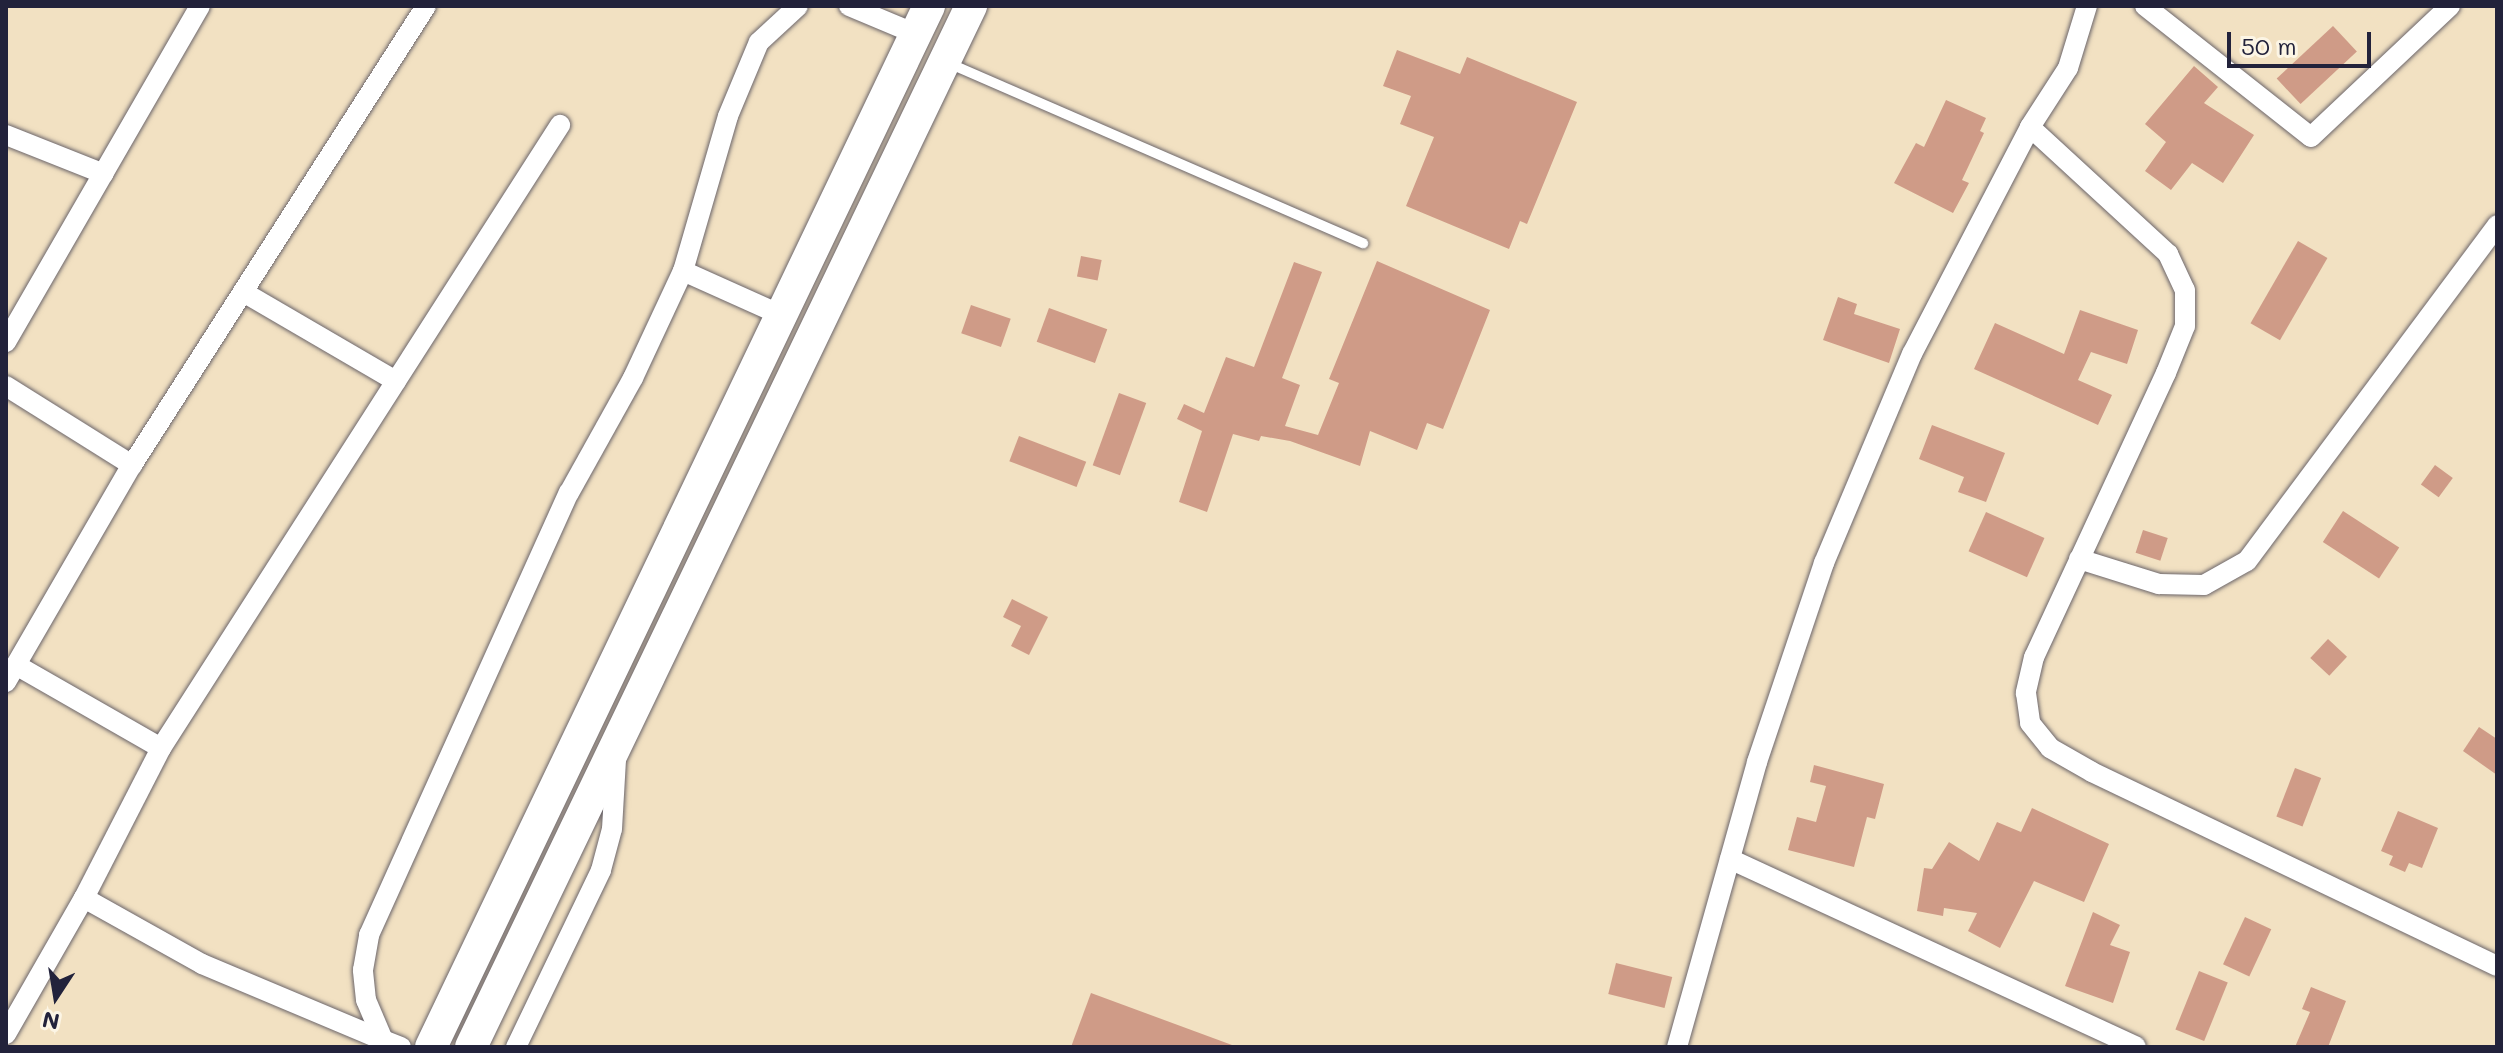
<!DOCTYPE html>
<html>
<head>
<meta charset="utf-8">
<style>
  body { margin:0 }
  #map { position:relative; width:2503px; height:1053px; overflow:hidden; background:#f2e1c2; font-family:Mali,sans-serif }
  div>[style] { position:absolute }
  .building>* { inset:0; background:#cf9b87; transform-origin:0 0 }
  .roads { filter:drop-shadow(0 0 2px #6b656a) drop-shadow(0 0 2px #6b656a) }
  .service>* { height:10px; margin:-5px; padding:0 5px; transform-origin:5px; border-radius:5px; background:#fff }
  .minor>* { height:20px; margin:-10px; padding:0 10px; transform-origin:10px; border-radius:10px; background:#fff }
  .primary>* { height:32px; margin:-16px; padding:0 16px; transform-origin:16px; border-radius:16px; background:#fff }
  span { translate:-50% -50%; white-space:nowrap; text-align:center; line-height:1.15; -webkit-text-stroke:7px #fcf5e5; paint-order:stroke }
  .frame { position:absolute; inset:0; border:8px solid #22223b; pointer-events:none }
  .north { position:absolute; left:16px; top:957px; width:80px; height:80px; -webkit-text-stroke:6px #fcf5e5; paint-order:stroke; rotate:192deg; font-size:22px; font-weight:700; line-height:32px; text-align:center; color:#22223b }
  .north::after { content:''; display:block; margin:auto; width:28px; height:36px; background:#22223b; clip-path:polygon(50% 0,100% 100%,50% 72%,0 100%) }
  .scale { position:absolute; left:2227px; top:32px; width:144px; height:36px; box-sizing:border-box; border:4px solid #22223b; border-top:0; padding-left:10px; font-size:24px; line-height:28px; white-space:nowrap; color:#22223b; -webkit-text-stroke:6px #fcf5e5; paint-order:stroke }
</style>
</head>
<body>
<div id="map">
  <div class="building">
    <i style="left:2333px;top:26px;width:35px;height:77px;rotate:47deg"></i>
    <i style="clip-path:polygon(1397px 50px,1460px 74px,1467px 57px,1577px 102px,1527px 224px,1520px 221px,1509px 249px,1406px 206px,1434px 137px,1400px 124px,1411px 96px,1383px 86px)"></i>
    <i style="clip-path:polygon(2194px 66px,2218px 87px,2204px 103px,2254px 135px,2223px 183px,2192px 163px,2171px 190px,2145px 171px,2166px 142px,2145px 124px)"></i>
    <i style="clip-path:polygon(1946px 100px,1986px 118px,1980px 131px,1984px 133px,1962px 180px,1969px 183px,1953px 213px,1894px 183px,1916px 143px,1924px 147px)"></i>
    <i style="left:2298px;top:241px;width:34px;height:95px;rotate:30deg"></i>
    <i style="left:1081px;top:256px;width:21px;height:21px;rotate:11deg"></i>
    <i style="clip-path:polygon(1377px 261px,1490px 310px,1443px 429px,1427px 423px,1417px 450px,1370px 431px,1360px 466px,1290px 441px,1261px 436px,1259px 441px,1233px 434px,1207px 512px,1179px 502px,1202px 431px,1177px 419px,1184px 404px,1204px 413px,1226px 357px,1254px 367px,1294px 262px,1322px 272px,1282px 378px,1300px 385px,1285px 426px,1318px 435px,1339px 383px,1329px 379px)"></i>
    <i style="clip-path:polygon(1838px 297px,1857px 304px,1854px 314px,1900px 329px,1889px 363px,1823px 340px)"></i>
    <i style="left:971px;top:305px;width:42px;height:30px;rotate:19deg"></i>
    <i style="left:1049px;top:308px;width:62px;height:36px;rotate:20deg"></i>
    <i style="clip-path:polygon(2080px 310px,2138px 330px,2127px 364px,2091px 352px,2078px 380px,2112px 395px,2098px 425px,1974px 369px,1995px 323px,2064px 354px)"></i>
    <i style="left:1119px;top:393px;width:29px;height:77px;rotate:20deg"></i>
    <i style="clip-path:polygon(1932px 425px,2005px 453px,1986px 502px,1958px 492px,1964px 477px,1919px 459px)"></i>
    <i style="left:1019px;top:436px;width:72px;height:27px;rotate:21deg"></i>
    <i style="left:2435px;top:465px;width:22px;height:24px;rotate:36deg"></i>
    <i style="left:2343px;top:511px;width:67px;height:37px;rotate:33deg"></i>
    <i style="left:1986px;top:512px;width:64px;height:43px;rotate:24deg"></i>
    <i style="left:2143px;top:530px;width:26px;height:24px;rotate:18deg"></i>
    <i style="clip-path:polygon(1012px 599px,1048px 617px,1029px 655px,1011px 646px,1021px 626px,1003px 617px)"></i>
    <i style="left:2328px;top:639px;width:26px;height:26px;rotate:43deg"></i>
    <i style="clip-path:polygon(2479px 727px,2497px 739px,2497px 775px,2463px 751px)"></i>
    <i style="clip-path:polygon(1814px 765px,1884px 784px,1875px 819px,1867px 817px,1854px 867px,1788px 850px,1797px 817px,1816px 822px,1826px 786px,1810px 782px)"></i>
    <i style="left:2295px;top:768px;width:28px;height:52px;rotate:21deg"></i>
    <i style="clip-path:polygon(2032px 808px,2109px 844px,2084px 902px,2034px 881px,2000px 948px,1968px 931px,1977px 913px,1944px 908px,1943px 916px,1917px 911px,1924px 868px,1932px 869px,1949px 842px,1979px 861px,1997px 822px,2021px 832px)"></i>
    <i style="clip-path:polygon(2398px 811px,2438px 828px,2422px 868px,2409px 863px,2405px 872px,2389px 865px,2393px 856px,2381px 851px)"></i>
    <i style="clip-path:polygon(2093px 912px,2120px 925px,2110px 945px,2130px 952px,2113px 1003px,2065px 986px)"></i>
    <i style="left:2245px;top:917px;width:29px;height:52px;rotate:25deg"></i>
    <i style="left:1616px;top:963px;width:58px;height:32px;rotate:14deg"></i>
    <i style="left:2199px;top:971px;width:31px;height:63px;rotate:22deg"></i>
    <i style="clip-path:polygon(2311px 987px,2346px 1001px,2328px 1047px,2295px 1047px,2310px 1012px,2302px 1009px)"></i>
    <i style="clip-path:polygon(1091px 993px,1232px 1045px,1232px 1047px,1071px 1047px)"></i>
  </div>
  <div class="roads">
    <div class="service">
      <i style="left:946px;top:62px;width:455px;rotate:23.5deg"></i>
    </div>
    <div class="minor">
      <i style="left:849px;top:6px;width:73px;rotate:22.7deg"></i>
      <i style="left:2145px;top:6px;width:211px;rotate:38.3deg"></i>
      <i style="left:2311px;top:137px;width:191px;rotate:-43.3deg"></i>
      <i style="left:2030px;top:127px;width:70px;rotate:-57.2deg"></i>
      <i style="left:2068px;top:68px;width:65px;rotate:-73deg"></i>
      <i style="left:6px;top:135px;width:105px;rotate:21.7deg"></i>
      <i style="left:683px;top:271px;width:107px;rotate:24.2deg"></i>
      <i style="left:243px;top:292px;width:177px;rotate:30.2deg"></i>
      <i style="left:6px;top:342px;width:388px;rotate:-60deg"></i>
      <i style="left:6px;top:386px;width:149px;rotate:32.1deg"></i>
      <i style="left:2079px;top:559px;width:84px;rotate:17.4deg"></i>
      <i style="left:2159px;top:584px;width:45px;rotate:1.3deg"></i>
      <i style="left:2204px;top:585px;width:49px;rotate:-29.2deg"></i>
      <i style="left:2247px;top:561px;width:419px;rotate:-53.3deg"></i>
      <i style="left:16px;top:665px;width:167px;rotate:29.8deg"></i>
      <i style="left:6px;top:682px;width:251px;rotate:-59.9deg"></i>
      <i style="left:132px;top:465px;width:545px;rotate:-57.36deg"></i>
      <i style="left:1730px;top:859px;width:447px;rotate:24.8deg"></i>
      <i style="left:84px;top:898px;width:135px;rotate:29.2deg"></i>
      <i style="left:202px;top:964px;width:196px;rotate:22.8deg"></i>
      <i style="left:6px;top:1034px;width:157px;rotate:-60.2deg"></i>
      <i style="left:84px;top:898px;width:169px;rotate:-62.8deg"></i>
      <i style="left:161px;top:748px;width:740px;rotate:-57.36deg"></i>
      <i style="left:401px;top:1047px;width:19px;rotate:-159deg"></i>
      <i style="left:383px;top:1040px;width:43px;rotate:-113deg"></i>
      <i style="left:366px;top:1000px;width:30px;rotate:-96deg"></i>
      <i style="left:363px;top:970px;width:36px;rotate:-80deg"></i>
      <i style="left:369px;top:935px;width:485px;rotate:-65.7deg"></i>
      <i style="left:569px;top:493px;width:132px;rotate:-60.9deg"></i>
      <i style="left:633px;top:378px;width:118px;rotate:-65deg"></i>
      <i style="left:683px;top:271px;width:161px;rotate:-73.8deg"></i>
      <i style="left:728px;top:116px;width:80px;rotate:-67.3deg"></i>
      <i style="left:759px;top:42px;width:53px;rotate:-42.7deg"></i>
      <i style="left:516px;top:1047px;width:196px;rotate:-64.3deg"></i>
      <i style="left:601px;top:870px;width:42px;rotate:-75deg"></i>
      <i style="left:612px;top:829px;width:70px;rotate:-86.7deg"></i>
      <i style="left:1677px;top:1047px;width:296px;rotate:-74.3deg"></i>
      <i style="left:1757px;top:762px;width:210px;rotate:-71.4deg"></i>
      <i style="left:1824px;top:563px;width:227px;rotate:-67.2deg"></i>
      <i style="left:1912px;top:354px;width:256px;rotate:-62.5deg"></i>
      <i style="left:2030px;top:127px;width:188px;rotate:42.6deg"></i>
      <i style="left:2168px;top:254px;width:40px;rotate:65deg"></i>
      <i style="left:2185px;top:290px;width:36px;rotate:90deg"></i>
      <i style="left:2185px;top:326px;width:51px;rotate:112deg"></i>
      <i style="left:2166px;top:373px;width:313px;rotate:114.9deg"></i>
      <i style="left:2034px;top:657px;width:37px;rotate:103deg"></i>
      <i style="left:2026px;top:693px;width:30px;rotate:82deg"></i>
      <i style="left:2030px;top:723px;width:32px;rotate:51deg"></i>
      <i style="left:2050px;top:748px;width:48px;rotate:29.7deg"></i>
      <i style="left:2092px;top:772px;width:449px;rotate:25.6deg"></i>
    </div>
    <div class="primary">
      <i style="left:431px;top:1047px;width:1154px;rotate:-64.43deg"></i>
      <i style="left:471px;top:1047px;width:1155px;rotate:-64.34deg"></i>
    </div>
  </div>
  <div class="frame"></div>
  <div class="north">N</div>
  <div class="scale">50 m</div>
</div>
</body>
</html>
